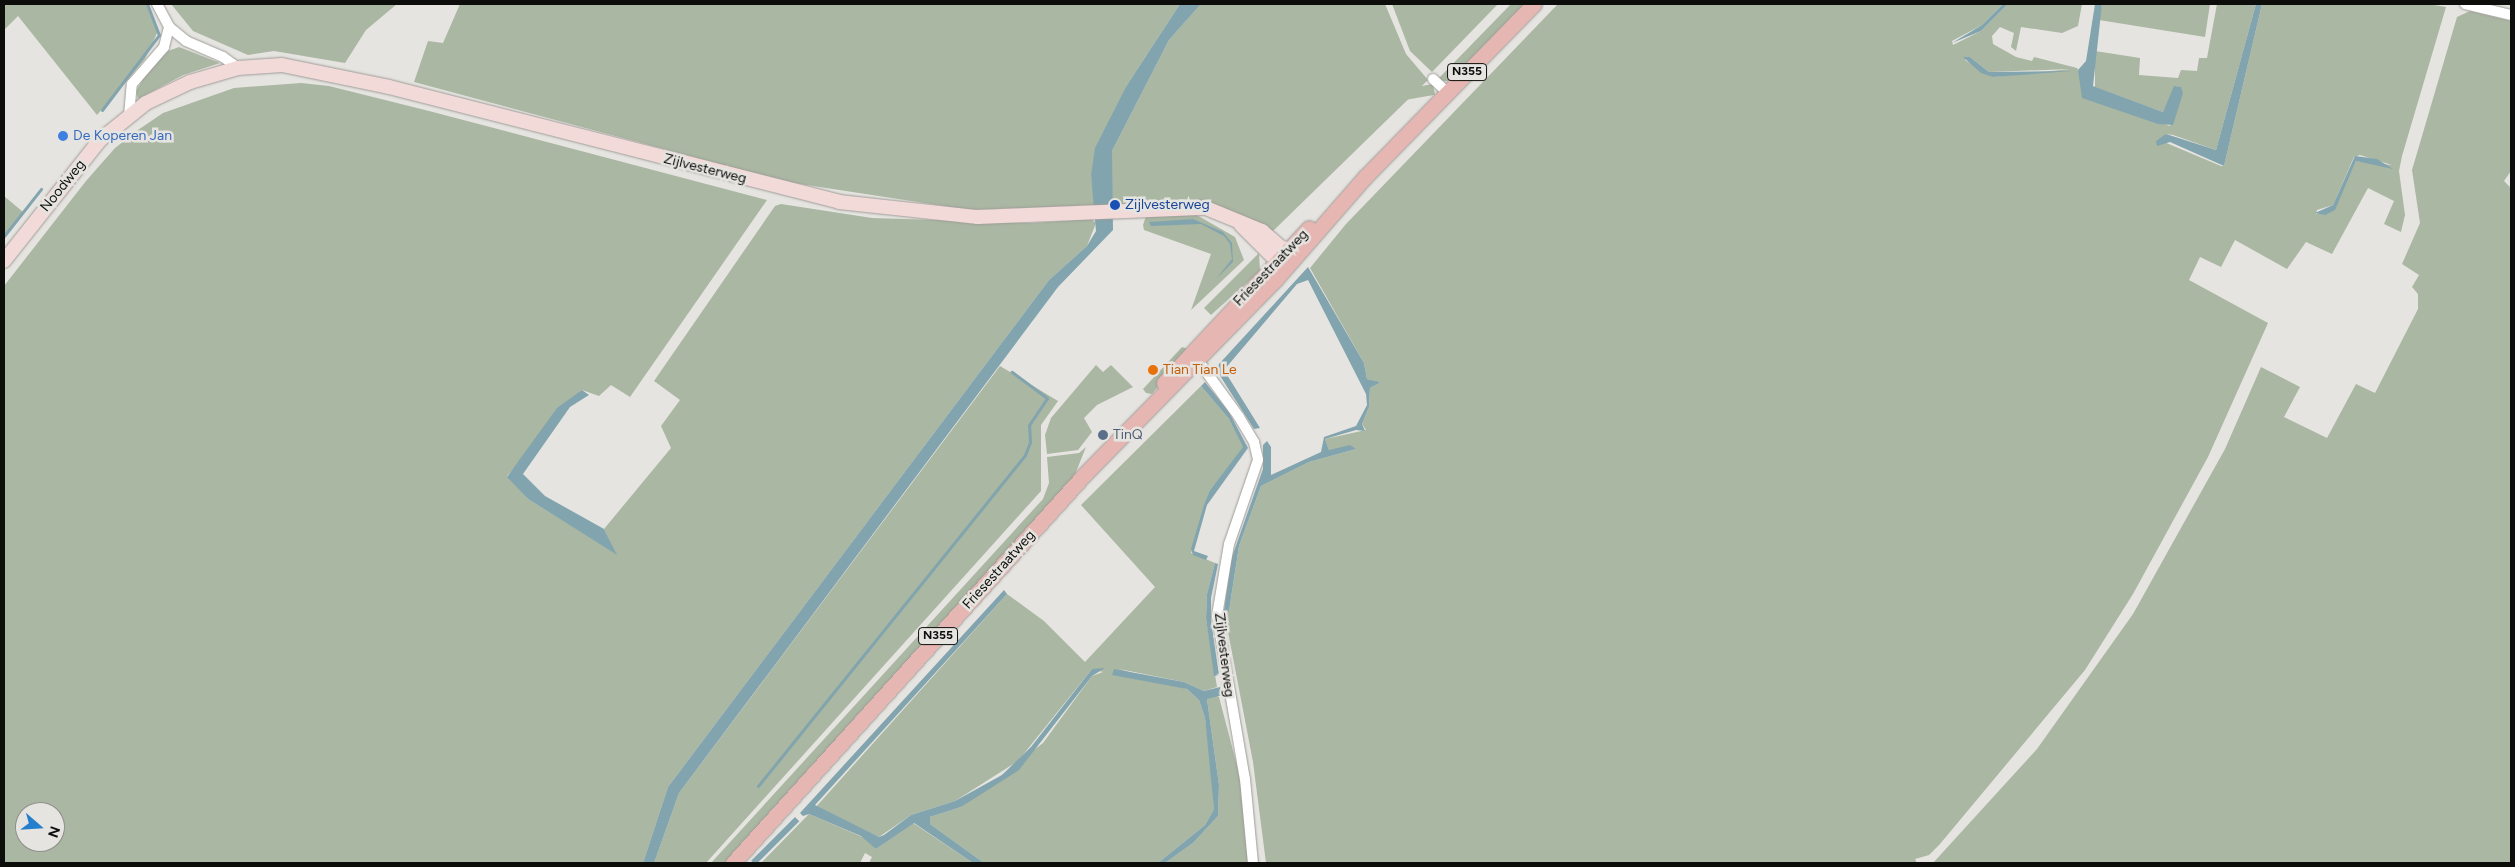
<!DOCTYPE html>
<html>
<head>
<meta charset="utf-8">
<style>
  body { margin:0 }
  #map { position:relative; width:2515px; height:867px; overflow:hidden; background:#e6e4e0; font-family:Figtree,sans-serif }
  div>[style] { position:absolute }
  .green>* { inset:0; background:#aab7a2; transform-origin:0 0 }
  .water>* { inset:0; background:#82a4ae; transform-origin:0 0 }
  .stream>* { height:3px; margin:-1.5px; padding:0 1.5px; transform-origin:1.5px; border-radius:1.5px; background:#82a4ae }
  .roads { filter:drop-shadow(0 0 1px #9d9c98) drop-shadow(0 0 1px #9d9c98) }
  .minor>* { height:10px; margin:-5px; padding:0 5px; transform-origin:5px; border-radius:5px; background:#fff }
  .secondary>* { height:14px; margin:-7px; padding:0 7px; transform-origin:7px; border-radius:7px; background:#f2dad8 }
  .primary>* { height:15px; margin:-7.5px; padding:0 7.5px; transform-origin:7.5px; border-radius:7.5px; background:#e5b6b2 }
  .dots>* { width:14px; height:14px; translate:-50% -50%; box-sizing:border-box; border:2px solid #e6e4e0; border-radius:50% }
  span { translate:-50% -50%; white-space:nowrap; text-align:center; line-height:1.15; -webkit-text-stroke:5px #e6e4e0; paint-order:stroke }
  .shield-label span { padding:1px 4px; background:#e6e4e0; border:1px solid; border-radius:4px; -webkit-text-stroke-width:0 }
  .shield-label { font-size:12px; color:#0d0d0b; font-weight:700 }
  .shop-label { font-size:14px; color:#366cbe }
  .left { translate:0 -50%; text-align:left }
  .street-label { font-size:14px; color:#0d0d0b }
  .transit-label { font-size:14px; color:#164399 }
  .food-label { font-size:14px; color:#c56008 }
  .service-label { font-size:14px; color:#4e5e75 }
  .frame { position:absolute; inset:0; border:5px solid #0d0d0b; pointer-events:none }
  .north { position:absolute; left:15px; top:802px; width:50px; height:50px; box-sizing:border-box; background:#e6e4e0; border:1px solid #8f8e8b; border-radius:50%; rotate:109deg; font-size:14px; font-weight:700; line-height:20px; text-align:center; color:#0d0d0b }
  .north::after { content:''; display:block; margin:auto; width:18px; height:22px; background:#257fcc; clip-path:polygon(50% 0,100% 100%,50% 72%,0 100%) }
</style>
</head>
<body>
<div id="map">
  <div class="green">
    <i style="clip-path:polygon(4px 4px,146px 4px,158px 31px,145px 59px,97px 115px,18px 16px,4px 30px)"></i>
    <i style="clip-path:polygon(171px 4px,397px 4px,366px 30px,345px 63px,274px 51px,248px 55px,193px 31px)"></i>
    <i style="clip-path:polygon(460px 4px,1180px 4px,1127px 85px,1091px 175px,1095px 205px,970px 210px,787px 182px,414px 82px,428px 41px,443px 43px)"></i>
    <i style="clip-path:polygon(1201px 4px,1385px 4px,1406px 54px,1428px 80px,1273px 231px,1209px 203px,1111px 204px,1112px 151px,1169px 40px)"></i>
    <i style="clip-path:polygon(1392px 4px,1498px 4px,1432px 72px,1410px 51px)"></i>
    <i style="clip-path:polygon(1511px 4px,1525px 4px,1450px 81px,1443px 81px,1439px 78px)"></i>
    <i style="clip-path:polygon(evenodd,1558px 4px,2003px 4px,1982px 25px,1952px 41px,1953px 45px,1981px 31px,2008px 4px,2082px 4px,2078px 26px,2062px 33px,2021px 27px,2016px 51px,2011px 47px,2014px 33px,2000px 27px,1992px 36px,1993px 44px,2016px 57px,2032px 61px,2034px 57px,2077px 68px,2094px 100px,2170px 126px,2178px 86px,2163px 112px,2095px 87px,2095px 51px,2140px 58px,2139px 75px,2178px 78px,2181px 70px,2197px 71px,2199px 58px,2207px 58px,2217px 4px,2256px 4px,2216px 150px,2173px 135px,2166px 134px,2164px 142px,2221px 166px,2224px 166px,2262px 4px,2428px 4px,2446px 7px,2402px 156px,2399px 171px,2405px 215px,2401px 232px,2384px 224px,2394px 201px,2368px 188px,2332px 254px,2306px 242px,2287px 269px,2235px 240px,2221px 267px,2200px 257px,2189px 280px,2268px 323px,2208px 457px,2133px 594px,2085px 670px,1940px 844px,1929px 855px,1915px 859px,1917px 863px,1266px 863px,1253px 762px,1224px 611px,1229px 611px,1239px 546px,1261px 486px,1309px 462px,1356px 449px,1329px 450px,1325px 439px,1366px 430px,1362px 424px,1369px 407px,1370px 388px,1381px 382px,1367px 379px,1364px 363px,1310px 268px,1346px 224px,1558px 4px,1970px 57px,1989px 72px,2071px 69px,1993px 77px,1965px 60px,1970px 57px,1558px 4px,2360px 155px,2392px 165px,2356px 161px,2334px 210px,2316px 214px,2317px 210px,2333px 205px,2354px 157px,2360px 155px)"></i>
    <i style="clip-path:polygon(2102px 4px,2210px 4px,2205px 37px,2099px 20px)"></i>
    <i style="clip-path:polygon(2470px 11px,2511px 21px,2511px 171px,2504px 181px,2511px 188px,2511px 863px,1933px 863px,2037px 749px,2133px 614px,2225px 449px,2261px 367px,2300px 387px,2284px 417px,2327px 438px,2356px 384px,2375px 393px,2418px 309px,2418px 294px,2412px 287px,2419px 275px,2402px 264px,2420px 223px,2412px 170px,2457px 17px)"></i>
    <i style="clip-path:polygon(179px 47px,220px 63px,183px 75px,138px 99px,136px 91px,145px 76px,168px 51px)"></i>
    <i style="clip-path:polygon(evenodd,301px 83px,329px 86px,429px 111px,767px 200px,630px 397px,611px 385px,599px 396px,582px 390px,507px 476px,528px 499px,616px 554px,604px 529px,671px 448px,661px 426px,680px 400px,654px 381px,775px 206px,781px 204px,872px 218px,1032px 223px,1091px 219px,1096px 223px,1087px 246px,1049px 280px,668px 787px,643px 863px,4px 863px,4px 286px,86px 181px,115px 148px,138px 130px,163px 113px,234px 88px,301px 83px,25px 812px,55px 812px,55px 842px,25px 842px,25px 812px)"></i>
    <i style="left:1433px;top:84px;width:11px;height:190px;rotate:80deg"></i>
    <i style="clip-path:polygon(4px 196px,23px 212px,4px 237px)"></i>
    <i style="clip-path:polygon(1195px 214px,1235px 237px,1244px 260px,1191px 310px,1211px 254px,1144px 230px,1143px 225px,1146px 216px)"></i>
    <i style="clip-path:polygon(1259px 253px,1260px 271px,1211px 315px,1204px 308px)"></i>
    <i style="clip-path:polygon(1182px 347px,1188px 349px,1152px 394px,1146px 393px,1143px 389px)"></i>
    <i style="clip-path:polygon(1096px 365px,1103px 372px,1111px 365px,1133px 387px,1097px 405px,1084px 418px,1092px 432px,1078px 450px,1047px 454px,1045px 435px,1051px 418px)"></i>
    <i style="clip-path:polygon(1000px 366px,1058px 401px,1041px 425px,1041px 491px,706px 863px,654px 863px,679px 793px)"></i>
    <i style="clip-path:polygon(1201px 386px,1229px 419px,1244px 447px,1210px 490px,1191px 553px,1215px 563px,1207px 594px,1206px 618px,1217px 687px,1204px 691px,1184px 682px,1119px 669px,1187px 689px,1199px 700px,1205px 718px,1213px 784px,1214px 809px,1205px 825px,1158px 863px,984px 863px,930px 824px,930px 817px,961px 807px,1043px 743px,1092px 676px,1103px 672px,1092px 669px,1018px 761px,955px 801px,911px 815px,879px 837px,815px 808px,1007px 594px,1044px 621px,1085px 662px,1155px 587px,1081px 505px)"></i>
    <i style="clip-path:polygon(1086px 447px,1072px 482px,725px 863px,711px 863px,1043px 499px,1049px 483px,1047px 457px,1079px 453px)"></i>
    <i style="clip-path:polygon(1215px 695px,1219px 697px,1240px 777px,1249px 863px,1165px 863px,1193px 843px,1218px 816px,1219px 785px,1207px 699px)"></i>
    <i style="clip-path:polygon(809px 814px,867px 839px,876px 849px,913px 823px,973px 863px,869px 863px,872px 857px,865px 853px,860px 863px,761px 863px)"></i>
  </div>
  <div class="water">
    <i style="clip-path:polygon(1180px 4px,1201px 4px,1169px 40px,1112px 151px,1113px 230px,1058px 287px,679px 793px,654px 863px,643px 863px,668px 787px,1049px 280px,1087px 246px,1096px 231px,1091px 175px,1095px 148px,1127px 85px)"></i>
    <i style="clip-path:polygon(2003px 4px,2008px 4px,1981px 31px,1952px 43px,1982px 25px)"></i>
    <i style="clip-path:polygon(2095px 4px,2102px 4px,2093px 86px,2163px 112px,2174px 86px,2181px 87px,2183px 93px,2173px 125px,2158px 124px,2082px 98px,2078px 70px,2086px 61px)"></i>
    <i style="clip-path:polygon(2256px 4px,2262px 4px,2224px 166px,2170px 142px,2157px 146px,2156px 141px,2166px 134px,2216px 150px)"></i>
    <i style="clip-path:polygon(1963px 57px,1970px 57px,1989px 72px,2072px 71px,1993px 77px,1981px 73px)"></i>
    <i style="clip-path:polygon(2355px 156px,2377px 159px,2393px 169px,2356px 161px,2335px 210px,2325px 215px,2315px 213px,2333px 205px)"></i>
    <i style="clip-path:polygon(1193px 219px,1223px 232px,1232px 243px,1233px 262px,1216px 279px,1232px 259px,1230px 244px,1224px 236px,1201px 224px,1151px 226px,1149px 222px)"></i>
    <i style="clip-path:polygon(1308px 267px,1364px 363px,1367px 379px,1381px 382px,1370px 388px,1369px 407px,1362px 424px,1365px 431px,1356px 430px,1325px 439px,1329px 450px,1350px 445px,1356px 449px,1309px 462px,1261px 486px,1239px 546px,1229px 611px,1224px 611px,1231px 560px,1263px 469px,1263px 445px,1267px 441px,1271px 447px,1271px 475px,1321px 452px,1324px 437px,1356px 426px,1367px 405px,1366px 394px,1308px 280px,1297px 284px,1224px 370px,1260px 428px,1254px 429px,1217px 371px,1219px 364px)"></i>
    <i style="clip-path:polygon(1205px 382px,1229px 412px,1248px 448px,1207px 505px,1194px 551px,1208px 556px,1206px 560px,1193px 555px,1191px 549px,1204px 505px,1210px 490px,1243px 447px,1229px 419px,1201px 386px)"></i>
    <i style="clip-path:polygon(582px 390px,589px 395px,570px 407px,523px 474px,545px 496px,604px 529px,617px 555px,528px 499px,507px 477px,557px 408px)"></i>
    <i style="clip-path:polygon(1215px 563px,1218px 564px,1211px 598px,1211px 621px,1219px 675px,1214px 676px,1206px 618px,1207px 594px)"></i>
    <i style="clip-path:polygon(1004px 590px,1007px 594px,815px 805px,879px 837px,884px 835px,911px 815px,955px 801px,1002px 775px,1031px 747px,1092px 669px,1105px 668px,1092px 676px,1019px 770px,961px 807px,930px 817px,930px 824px,984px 863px,973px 863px,914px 823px,876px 849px,861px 836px,809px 814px,803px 816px,800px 813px)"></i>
    <i style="clip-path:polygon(1114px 669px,1184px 682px,1204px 691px,1220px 687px,1223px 695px,1207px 699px,1219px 785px,1218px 816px,1193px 843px,1165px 863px,1158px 863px,1205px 825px,1214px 809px,1205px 718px,1199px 700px,1187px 689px,1112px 675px)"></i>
    <i style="left:795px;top:817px;width:6px;height:62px;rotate:45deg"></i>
  </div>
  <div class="stream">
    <i style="left:102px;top:110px;width:94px;rotate:-52.8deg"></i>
    <i style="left:159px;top:35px;width:33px;rotate:-111deg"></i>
    <i style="left:4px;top:236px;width:60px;rotate:-51.8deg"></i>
    <i style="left:758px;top:786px;width:425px;rotate:-51.1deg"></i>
    <i style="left:1025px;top:455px;width:14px;rotate:-69deg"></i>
    <i style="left:1030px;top:442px;width:17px;rotate:-93deg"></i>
    <i style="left:1029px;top:425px;width:32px;rotate:-56deg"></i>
    <i style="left:1047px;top:398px;width:44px;rotate:-143.4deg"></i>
  </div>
  <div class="roads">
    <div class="minor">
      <i style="left:157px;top:4px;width:26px;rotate:62deg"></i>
      <i style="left:169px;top:27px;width:22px;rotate:39deg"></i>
      <i style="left:186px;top:41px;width:40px;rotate:23.4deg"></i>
      <i style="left:223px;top:57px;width:19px;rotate:36deg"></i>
      <i style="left:2465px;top:4px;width:47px;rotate:13.4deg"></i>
      <i style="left:1433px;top:79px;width:19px;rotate:43deg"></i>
      <i style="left:129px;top:116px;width:32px;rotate:-85deg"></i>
      <i style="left:132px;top:84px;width:49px;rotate:-49.1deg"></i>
      <i style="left:164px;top:47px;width:21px;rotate:-76deg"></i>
      <i style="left:1194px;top:355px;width:77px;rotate:54deg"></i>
      <i style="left:1239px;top:417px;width:29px;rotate:59deg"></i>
      <i style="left:1254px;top:442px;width:18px;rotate:77deg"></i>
      <i style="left:1258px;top:460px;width:89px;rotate:109deg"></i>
      <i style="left:1229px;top:544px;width:73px;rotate:99.5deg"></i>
      <i style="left:1217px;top:616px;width:165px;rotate:80.3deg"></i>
      <i style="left:1245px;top:779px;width:84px;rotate:84.6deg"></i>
    </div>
    <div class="secondary">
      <i style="left:1241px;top:225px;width:51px;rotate:45deg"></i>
      <i style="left:1277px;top:261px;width:12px;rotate:14deg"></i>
      <i style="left:4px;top:261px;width:154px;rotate:-51.6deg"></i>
      <i style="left:100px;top:140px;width:59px;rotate:-38.8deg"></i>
      <i style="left:146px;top:103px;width:49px;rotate:-25.5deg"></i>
      <i style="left:190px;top:82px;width:50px;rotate:-16.3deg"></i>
      <i style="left:238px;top:68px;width:44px;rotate:-3.9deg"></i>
      <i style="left:282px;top:65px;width:109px;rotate:11.6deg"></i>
      <i style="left:389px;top:87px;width:464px;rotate:14.3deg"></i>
      <i style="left:839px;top:202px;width:140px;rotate:6.2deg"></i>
      <i style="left:978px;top:217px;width:228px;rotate:-2.3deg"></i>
      <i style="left:1206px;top:208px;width:61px;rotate:22.3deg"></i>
      <i style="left:1262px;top:231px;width:32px;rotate:41deg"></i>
      <i style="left:1286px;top:252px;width:11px;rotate:75deg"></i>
    </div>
    <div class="primary">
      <i style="left:1164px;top:383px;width:212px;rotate:-46.9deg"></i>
      <i style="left:733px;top:863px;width:523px;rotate:-47.87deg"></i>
      <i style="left:1084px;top:475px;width:273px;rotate:-45.6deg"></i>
      <i style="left:1275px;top:280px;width:137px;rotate:-48.9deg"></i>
      <i style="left:1365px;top:177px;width:242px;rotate:-45.7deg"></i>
    </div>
  </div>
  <div class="dots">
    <i style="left:63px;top:136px;background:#3f7fe0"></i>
    <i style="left:1115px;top:205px;background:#1a4fb4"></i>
    <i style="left:1153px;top:370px;background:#e8710a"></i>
    <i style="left:1103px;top:435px;background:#5c6f8a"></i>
  </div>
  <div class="shield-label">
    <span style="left:1467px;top:72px">N355</span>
    <span style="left:938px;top:636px">N355</span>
  </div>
  <div class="shop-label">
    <span class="left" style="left:73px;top:136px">De Koperen Jan</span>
  </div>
  <div class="street-label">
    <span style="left:705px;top:169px;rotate:14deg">Zijlvesterweg</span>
    <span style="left:63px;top:186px;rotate:-51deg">Noodweg</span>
    <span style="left:1271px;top:268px;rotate:-46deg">Friesestraatweg</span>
    <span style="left:999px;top:570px;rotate:-48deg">Friesestraatweg</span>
    <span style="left:1224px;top:655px;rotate:83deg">Zijlvesterweg</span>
  </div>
  <div class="transit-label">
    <span class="left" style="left:1125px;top:205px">Zijlvesterweg</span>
  </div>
  <div class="food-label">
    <span class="left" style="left:1163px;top:370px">Tian Tian Le</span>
  </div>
  <div class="service-label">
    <span class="left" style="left:1113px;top:435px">TinQ</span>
  </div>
  <div class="frame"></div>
  <div class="north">N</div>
</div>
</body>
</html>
